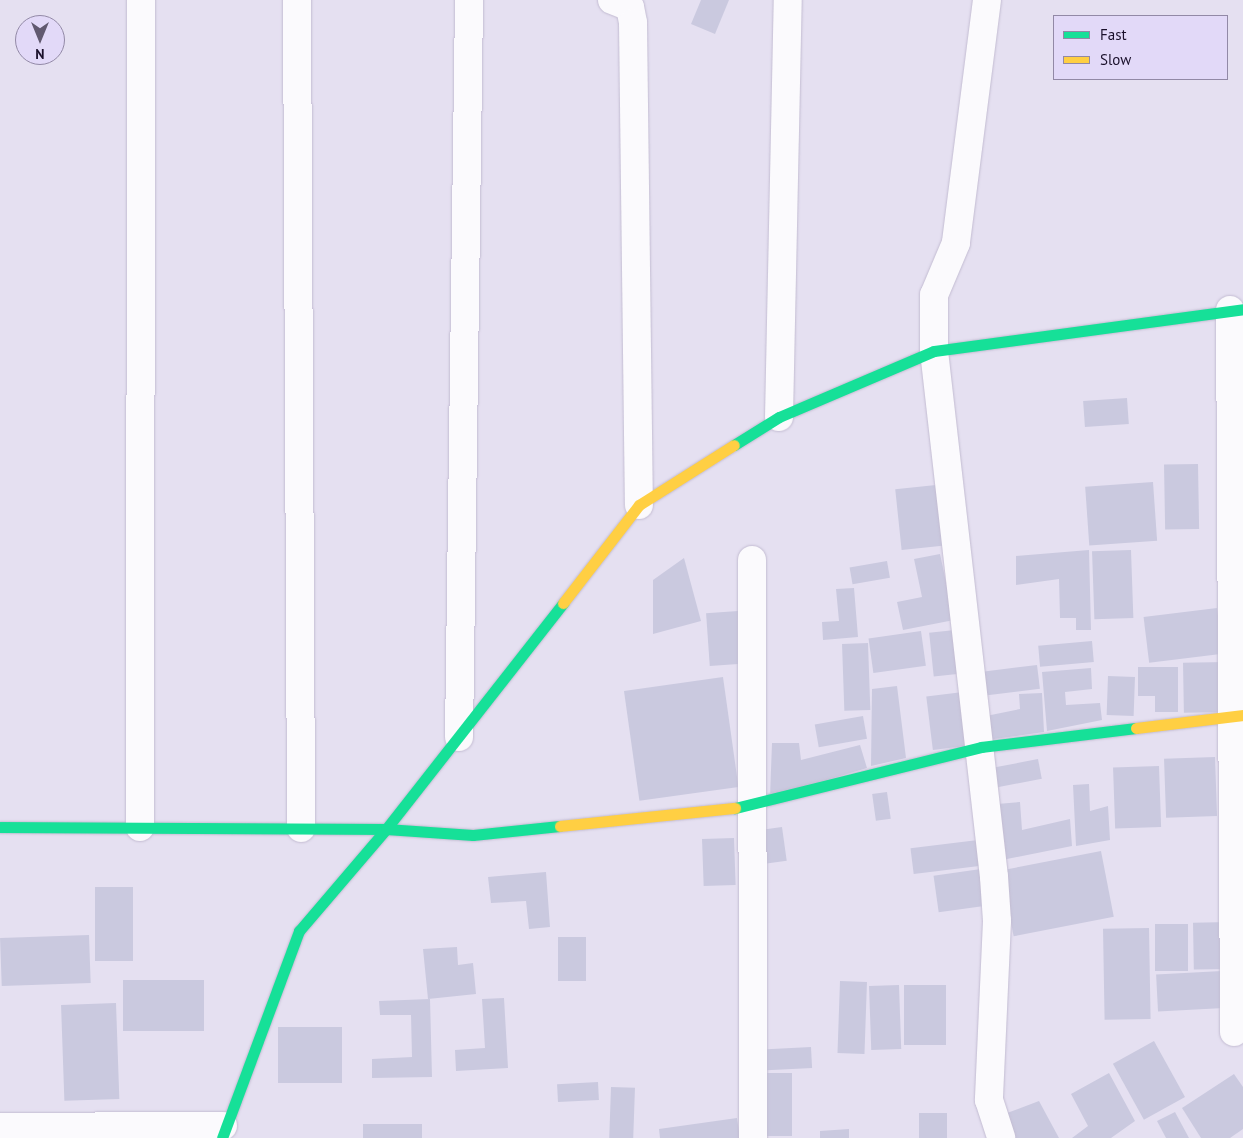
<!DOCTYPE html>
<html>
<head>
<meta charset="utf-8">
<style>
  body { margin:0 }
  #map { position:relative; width:1243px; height:1138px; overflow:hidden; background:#e5e0f1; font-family:"PT Sans",sans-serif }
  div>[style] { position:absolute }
  .building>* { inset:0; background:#cac9df; transform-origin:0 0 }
  .roads { filter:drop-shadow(0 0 1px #c3bcd2) drop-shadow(0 0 1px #c3bcd2) }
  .street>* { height:28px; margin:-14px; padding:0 14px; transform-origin:14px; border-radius:14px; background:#fbfafd }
  .fast>* { height:11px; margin:-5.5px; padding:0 5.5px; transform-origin:5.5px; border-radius:5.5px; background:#16e098 }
  .slow>* { height:11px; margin:-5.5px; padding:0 5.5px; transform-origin:5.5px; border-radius:5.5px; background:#ffcf43 }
  span { translate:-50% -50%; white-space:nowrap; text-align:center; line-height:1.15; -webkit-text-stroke:5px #e2d9f8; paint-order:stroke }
  .legend { position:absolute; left:1053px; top:15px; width:175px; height:65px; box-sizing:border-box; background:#e2d9f8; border:1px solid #9289a6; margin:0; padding:6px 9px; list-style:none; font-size:15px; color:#1a102b }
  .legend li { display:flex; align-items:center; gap:10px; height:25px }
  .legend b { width:25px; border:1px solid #9289a6 }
  .north { position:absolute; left:15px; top:15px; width:50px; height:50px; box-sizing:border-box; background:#e2d9f8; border:1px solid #9289a6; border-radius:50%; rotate:180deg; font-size:14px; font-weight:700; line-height:20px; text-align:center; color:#1a102b }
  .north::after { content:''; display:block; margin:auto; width:18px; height:22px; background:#615970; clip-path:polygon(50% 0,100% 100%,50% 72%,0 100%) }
</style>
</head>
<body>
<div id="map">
  <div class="building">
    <i style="clip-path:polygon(701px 0,729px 0,715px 34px,691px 24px)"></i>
    <i style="left:1127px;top:398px;width:26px;height:44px;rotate:86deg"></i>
    <i style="left:1198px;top:464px;width:65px;height:34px;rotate:89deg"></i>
    <i style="left:1153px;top:482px;width:59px;height:68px;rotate:86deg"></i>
    <i style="left:936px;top:485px;width:61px;height:41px;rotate:84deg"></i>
    <i style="clip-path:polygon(1089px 550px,1091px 630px,1076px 630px,1076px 618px,1060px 618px,1059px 579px,1016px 585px,1016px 556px)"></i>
    <i style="left:1131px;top:550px;width:68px;height:39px;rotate:88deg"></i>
    <i style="clip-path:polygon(940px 554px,954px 620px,903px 630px,897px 602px,922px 597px,914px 559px)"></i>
    <i style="clip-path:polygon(684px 558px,701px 621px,653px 634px,653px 580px)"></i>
    <i style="left:887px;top:561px;width:17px;height:38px;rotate:80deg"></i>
    <i style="clip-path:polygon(854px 588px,858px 637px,823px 640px,822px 622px,839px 621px,836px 589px)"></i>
    <i style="left:1217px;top:608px;width:46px;height:74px;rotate:83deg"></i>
    <i style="left:738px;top:611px;width:53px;height:32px;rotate:86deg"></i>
    <i style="left:955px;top:630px;width:44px;height:26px;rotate:84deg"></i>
    <i style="left:921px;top:631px;width:35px;height:53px;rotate:82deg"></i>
    <i style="left:1092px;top:641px;width:21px;height:54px;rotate:85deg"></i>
    <i style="left:868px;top:643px;width:67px;height:26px;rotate:88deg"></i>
    <i style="left:1226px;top:662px;width:50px;height:43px;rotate:89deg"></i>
    <i style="left:1037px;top:665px;width:24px;height:55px;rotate:83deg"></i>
    <i style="clip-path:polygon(1138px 667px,1178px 667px,1178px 712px,1155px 712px,1155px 696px,1138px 696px)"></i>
    <i style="clip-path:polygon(1091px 668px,1092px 689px,1065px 692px,1066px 705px,1100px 703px,1102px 720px,1047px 731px,1042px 672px)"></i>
    <i style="left:1108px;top:676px;width:27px;height:39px;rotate:2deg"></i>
    <i style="left:723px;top:677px;width:111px;height:100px;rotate:82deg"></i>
    <i style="clip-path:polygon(897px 686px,906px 758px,871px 766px,872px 689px)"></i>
    <i style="left:963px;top:692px;width:54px;height:37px;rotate:83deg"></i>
    <i style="clip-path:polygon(1042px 693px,1044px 732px,987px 740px,986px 716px,1020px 709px,1019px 694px)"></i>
    <i style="left:863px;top:716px;width:23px;height:49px;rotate:80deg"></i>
    <i style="clip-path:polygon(772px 743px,799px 743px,801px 760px,860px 745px,867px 768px,770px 797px)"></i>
    <i style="left:1215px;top:757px;width:59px;height:51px;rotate:88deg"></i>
    <i style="left:1038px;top:759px;width:20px;height:49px;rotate:79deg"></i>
    <i style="left:1159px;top:766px;width:61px;height:46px;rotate:88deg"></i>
    <i style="clip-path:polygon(1089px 784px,1090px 811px,1108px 806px,1110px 840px,1076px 846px,1073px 785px)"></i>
    <i style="left:887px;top:792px;width:27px;height:15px;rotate:82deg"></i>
    <i style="clip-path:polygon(1020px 802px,1022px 830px,1070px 819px,1072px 846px,1002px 860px,997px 804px)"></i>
    <i style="left:782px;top:827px;width:34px;height:24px;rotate:82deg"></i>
    <i style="left:734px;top:838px;width:47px;height:32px;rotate:88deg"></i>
    <i style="left:978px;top:840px;width:26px;height:68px;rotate:83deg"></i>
    <i style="left:1101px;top:851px;width:67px;height:102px;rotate:79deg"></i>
    <i style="left:988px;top:868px;width:37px;height:55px;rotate:82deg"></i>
    <i style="clip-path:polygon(546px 872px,550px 927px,529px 929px,526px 901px,491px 903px,488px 877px)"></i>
    <i style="left:95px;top:887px;width:38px;height:74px"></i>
    <i style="left:1229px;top:922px;width:47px;height:36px;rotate:89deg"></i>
    <i style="left:1155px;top:924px;width:33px;height:47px"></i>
    <i style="left:1149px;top:928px;width:91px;height:46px;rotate:89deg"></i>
    <i style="left:89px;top:935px;width:48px;height:89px;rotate:88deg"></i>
    <i style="left:558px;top:937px;width:28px;height:44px"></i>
    <i style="clip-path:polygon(457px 947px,458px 965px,473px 963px,476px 994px,428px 999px,423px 949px)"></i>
    <i style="left:1222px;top:971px;width:37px;height:66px;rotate:87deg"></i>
    <i style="left:204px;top:980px;width:51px;height:81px;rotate:90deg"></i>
    <i style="left:840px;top:981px;width:27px;height:72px;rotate:2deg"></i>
    <i style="left:899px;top:985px;width:64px;height:30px;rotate:88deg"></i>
    <i style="left:946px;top:985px;width:60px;height:42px;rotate:90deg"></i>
    <i style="clip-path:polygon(504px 998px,508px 1068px,456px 1071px,455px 1050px,485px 1048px,482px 999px)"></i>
    <i style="clip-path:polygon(430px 999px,432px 1077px,372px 1078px,372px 1059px,412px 1057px,411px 1015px,380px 1015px,379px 1001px)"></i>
    <i style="left:116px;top:1003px;width:96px;height:55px;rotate:88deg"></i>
    <i style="left:342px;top:1027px;width:56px;height:64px;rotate:90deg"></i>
    <i style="left:1154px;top:1041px;width:64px;height:47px;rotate:61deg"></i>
    <i style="left:811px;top:1047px;width:21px;height:51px;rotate:87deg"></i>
    <i style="left:792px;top:1073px;width:63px;height:29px;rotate:90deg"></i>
    <i style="clip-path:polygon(1109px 1073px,1135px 1121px,1111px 1138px,1072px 1138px,1088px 1126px,1071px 1094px)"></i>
    <i style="clip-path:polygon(1234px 1074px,1243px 1087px,1243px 1129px,1230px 1138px,1201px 1138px,1182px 1108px)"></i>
    <i style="left:598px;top:1082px;width:18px;height:41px;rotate:87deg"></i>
    <i style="left:611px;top:1087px;width:24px;height:51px;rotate:2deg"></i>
    <i style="clip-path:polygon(1039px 1101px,1059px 1138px,1015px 1138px,1007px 1113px)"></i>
    <i style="clip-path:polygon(1175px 1112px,1189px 1138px,1166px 1138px,1157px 1121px)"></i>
    <i style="left:947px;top:1113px;width:25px;height:28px;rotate:90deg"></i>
    <i style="clip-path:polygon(737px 1118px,740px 1138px,660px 1138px,659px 1129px)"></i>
    <i style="left:363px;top:1124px;width:59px;height:14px"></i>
    <i style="clip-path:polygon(849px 1129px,849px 1138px,820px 1138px,820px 1131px)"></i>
  </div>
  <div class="roads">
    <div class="street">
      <i style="left:297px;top:0;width:828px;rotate:89.72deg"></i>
      <i style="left:612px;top:0;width:19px;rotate:21deg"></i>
      <i style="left:630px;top:7px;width:16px;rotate:79deg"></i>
      <i style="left:633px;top:23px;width:482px;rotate:89.3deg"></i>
      <i style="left:987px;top:0;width:245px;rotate:97.3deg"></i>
      <i style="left:956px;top:243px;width:56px;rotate:112.9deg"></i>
      <i style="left:934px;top:295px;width:56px;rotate:90deg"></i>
      <i style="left:934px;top:351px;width:529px;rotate:83.49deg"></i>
      <i style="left:994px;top:877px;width:44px;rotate:86.1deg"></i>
      <i style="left:997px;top:921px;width:179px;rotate:92.6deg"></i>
      <i style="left:989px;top:1100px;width:40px;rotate:72deg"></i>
      <i style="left:1230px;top:310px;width:722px;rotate:89.68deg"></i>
      <i style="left:779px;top:417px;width:417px;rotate:-88.8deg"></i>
      <i style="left:752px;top:560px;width:578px;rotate:89.9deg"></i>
      <i style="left:459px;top:737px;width:737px;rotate:-89.22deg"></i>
      <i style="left:140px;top:827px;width:827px;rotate:-89.93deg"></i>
      <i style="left:0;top:1127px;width:223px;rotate:-0.3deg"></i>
    </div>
    <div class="fast">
      <i style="left:734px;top:445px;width:53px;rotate:-31.9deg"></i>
      <i style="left:779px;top:417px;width:168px;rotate:-23.1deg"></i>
      <i style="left:934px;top:351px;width:312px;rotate:-7.7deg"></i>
      <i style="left:735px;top:808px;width:253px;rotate:-13.9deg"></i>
      <i style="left:981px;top:747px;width:156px;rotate:-7deg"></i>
      <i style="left:0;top:827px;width:386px;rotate:0.3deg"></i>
      <i style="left:386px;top:829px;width:287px;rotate:-51.9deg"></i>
      <i style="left:222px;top:1138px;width:221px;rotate:-69.6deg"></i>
      <i style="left:299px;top:931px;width:134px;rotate:-49.5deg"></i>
      <i style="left:386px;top:829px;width:87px;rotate:3.9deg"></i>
      <i style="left:473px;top:835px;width:87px;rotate:-5.9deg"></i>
    </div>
    <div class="slow">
      <i style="left:563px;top:603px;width:124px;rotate:-52.2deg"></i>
      <i style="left:639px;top:505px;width:112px;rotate:-32.3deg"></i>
      <i style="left:1136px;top:728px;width:108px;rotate:-6.9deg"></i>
      <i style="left:560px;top:826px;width:176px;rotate:-5.9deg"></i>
    </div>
  </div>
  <ul class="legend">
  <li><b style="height:6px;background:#16e098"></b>Fast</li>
  <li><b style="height:6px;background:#ffcf43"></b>Slow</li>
  </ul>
  <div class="north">N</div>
</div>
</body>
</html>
